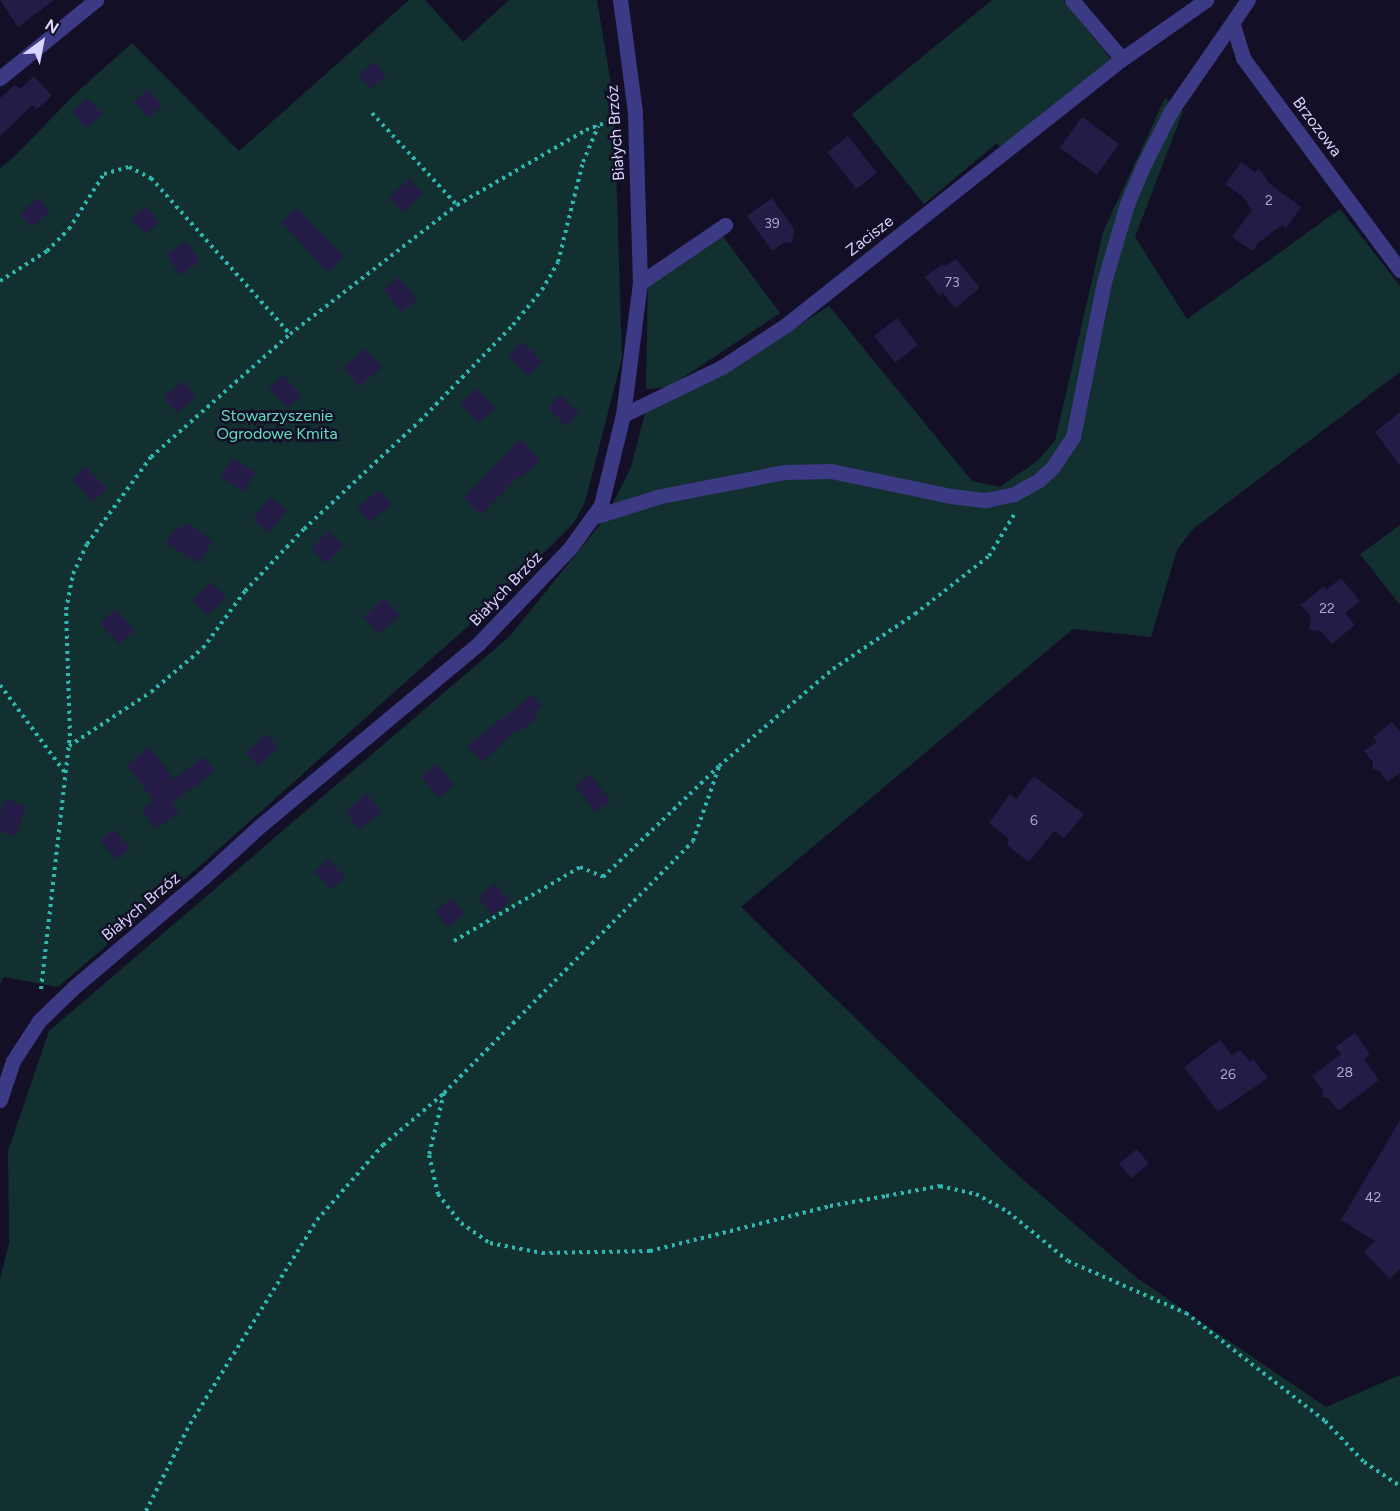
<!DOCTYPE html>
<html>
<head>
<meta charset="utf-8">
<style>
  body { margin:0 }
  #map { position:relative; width:1400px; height:1511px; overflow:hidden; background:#130f26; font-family:Figtree,sans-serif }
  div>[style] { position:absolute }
  .green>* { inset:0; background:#12302f }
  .building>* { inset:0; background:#241b47; transform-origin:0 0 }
  .path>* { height:4px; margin-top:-2px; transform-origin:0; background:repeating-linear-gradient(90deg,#2fb8b0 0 3px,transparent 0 7.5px) }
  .service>* { height:15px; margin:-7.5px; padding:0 7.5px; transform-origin:7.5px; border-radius:7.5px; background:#3d3a85 }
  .minor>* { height:15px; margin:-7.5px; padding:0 7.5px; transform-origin:7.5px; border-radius:7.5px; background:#3d3a85 }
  span { translate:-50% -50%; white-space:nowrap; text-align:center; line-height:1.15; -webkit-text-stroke:5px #130f26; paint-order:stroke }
  .number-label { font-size:14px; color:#aca6d1 }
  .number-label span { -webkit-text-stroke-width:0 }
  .street-label { font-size:16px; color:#d9d4ff }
  .park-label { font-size:16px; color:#5fe0c0 }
  .north { position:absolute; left:12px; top:12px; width:60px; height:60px; -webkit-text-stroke:4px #130f26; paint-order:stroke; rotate:32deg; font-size:16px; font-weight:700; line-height:24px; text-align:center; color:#d9d4ff }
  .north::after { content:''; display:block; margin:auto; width:21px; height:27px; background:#d9d4ff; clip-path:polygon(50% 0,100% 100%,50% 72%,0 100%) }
</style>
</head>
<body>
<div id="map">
  <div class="green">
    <i style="clip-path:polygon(409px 0,425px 0,463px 42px,509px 0,597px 0,614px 102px,622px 358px,585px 502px,573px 524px,485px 611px,202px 864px,58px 987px,4px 977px,0 984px,0 168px,13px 158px,76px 93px,132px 43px,239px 151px)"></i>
    <i style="clip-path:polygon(992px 0,1063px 0,1111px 59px,1002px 150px,997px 143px,924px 204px,852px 114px)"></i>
    <i style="clip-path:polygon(1165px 98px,1183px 111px,1135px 237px,1187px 319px,1340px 209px,1400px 286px,1400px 372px,1193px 529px,1177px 550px,1151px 637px,1073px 629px,741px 907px,1012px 1170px,1137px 1278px,1326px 1407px,1400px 1375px,1400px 1511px,0 1511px,0 1279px,9px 1243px,8px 1151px,49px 1031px,510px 636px,606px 517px,631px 467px,646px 409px,738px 364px,829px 306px,972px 481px,1000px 487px,1037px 461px,1055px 441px,1103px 232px)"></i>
    <i style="clip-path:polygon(722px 235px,780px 313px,669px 387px,646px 389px,648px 282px)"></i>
    <i style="clip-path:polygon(1400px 525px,1400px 605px,1360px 554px)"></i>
  </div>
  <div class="building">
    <i style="clip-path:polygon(0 0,54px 0,18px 27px)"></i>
    <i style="left:374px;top:62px;width:18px;height:20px;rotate:49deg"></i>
    <i style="clip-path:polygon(34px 76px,52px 96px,37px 109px,33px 105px,0 136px,0 98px,15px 85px,20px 89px)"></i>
    <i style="left:148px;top:89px;width:22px;height:19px;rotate:47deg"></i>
    <i style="left:87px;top:98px;width:22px;height:21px;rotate:47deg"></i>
    <i style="left:1082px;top:117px;width:46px;height:38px;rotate:36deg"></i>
    <i style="left:848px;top:136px;width:47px;height:26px;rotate:52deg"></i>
    <i style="clip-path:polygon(1241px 162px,1255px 172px,1259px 169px,1270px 184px,1301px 207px,1286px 228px,1282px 225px,1258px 243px,1253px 251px,1232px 237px,1252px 210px,1242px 196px,1225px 184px)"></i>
    <i style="left:410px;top:179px;width:20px;height:28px;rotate:49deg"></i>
    <i style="left:38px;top:198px;width:18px;height:24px;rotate:49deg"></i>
    <i style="clip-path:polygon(772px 198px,794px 229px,792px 243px,785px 242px,772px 251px,747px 216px)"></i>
    <i style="left:146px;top:206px;width:21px;height:19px;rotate:51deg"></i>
    <i style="clip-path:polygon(296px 208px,344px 257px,327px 272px,282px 222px)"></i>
    <i style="left:186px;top:241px;width:25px;height:24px;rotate:56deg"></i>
    <i style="clip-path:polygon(956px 259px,980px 288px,955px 308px,943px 293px,939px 295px,925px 277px,942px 264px,945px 266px)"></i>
    <i style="left:399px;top:277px;width:29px;height:20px;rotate:52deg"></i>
    <i style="left:897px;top:318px;width:34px;height:29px;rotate:52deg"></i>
    <i style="left:522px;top:342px;width:28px;height:20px;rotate:44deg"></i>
    <i style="left:366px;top:348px;width:25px;height:30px;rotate:50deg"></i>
    <i style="left:283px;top:375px;width:27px;height:19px;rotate:48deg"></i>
    <i style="left:183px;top:381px;width:21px;height:25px;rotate:51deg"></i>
    <i style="left:477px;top:388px;width:27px;height:23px;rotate:48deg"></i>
    <i style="left:560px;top:395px;width:26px;height:18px;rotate:43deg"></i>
    <i style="clip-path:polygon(1400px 412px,1400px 466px,1375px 432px)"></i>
    <i style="clip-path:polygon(520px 439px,540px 460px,521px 478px,519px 476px,481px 515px,464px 498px)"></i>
    <i style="left:232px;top:458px;width:28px;height:22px;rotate:32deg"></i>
    <i style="left:86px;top:467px;width:30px;height:19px;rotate:46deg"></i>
    <i style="left:379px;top:490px;width:19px;height:28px;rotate:51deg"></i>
    <i style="left:270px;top:497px;width:21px;height:29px;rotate:37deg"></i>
    <i style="clip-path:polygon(187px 523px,213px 541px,198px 563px,166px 543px,177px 526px,182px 529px)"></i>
    <i style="left:329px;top:531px;width:21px;height:25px;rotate:45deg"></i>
    <i style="clip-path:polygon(1341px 578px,1360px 601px,1345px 613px,1355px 625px,1332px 644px,1321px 631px,1309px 630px,1311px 617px,1301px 605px,1324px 586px,1326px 590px)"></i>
    <i style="left:211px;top:582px;width:21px;height:26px;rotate:45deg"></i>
    <i style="left:384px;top:598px;width:23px;height:28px;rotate:47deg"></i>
    <i style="left:116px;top:609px;width:28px;height:21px;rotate:49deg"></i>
    <i style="clip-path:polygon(532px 695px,542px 706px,534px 714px,537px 717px,518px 733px,516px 730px,483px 762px,467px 746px)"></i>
    <i style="clip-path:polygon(1392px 722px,1400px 732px,1400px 773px,1387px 782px,1379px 770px,1373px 769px,1373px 762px,1364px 751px,1377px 742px,1373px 737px)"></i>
    <i style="left:267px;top:734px;width:18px;height:28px;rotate:49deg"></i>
    <i style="clip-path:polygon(150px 747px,174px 779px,204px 757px,215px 771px,172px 803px,179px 812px,156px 829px,142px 809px,154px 801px,127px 765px)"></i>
    <i style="left:437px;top:764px;width:27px;height:20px;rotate:51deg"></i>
    <i style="left:590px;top:774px;width:34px;height:19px;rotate:52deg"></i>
    <i style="clip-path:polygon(1034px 776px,1084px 814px,1064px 838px,1054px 831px,1029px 862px,1007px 845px,1009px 839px,989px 823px,1010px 794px,1016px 799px)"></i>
    <i style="left:367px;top:794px;width:23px;height:28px;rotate:52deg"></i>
    <i style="clip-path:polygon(5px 799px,26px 806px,16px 836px,0 831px,0 815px)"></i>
    <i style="left:113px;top:829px;width:26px;height:18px;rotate:47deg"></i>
    <i style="left:328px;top:859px;width:25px;height:18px;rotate:48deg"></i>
    <i style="left:495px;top:883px;width:24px;height:22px;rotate:52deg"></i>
    <i style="left:453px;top:898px;width:20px;height:22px;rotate:53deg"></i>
    <i style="clip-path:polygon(1355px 1033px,1370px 1054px,1364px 1059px,1379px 1080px,1338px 1111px,1328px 1098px,1322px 1097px,1323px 1091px,1312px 1076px,1341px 1054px,1335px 1047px)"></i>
    <i style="clip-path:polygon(1220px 1040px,1232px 1055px,1240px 1050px,1250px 1062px,1253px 1059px,1268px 1078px,1218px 1112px,1184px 1067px)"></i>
    <i style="clip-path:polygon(1400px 1120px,1400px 1269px,1390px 1279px,1364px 1252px,1375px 1241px,1341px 1220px)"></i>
    <i style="left:1137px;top:1149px;width:19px;height:23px;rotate:51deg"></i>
  </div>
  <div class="path">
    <i style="left:372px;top:113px;width:125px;rotate:47.3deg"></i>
    <i style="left:0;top:281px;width:56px;rotate:-32.6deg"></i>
    <i style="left:47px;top:251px;width:31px;rotate:-45deg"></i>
    <i style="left:69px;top:229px;width:65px;rotate:-57.5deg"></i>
    <i style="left:104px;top:174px;width:26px;rotate:-16deg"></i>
    <i style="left:129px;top:167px;width:25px;rotate:27deg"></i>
    <i style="left:151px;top:178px;width:209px;rotate:48.3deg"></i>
    <i style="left:0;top:685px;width:111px;rotate:53.4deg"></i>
    <i style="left:69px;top:746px;width:98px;rotate:-33.4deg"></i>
    <i style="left:151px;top:692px;width:68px;rotate:-40.2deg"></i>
    <i style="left:203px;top:648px;width:71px;rotate:-53.6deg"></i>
    <i style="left:245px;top:591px;width:86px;rotate:-46.4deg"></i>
    <i style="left:304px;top:529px;width:158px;rotate:-43deg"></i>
    <i style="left:420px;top:421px;width:134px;rotate:-45.9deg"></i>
    <i style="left:513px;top:325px;width:45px;rotate:-50.4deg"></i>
    <i style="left:542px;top:290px;width:32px;rotate:-60deg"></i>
    <i style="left:558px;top:262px;width:103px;rotate:-76deg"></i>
    <i style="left:583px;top:162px;width:39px;rotate:-67deg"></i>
    <i style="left:454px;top:941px;width:146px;rotate:-30.4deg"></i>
    <i style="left:580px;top:867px;width:25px;rotate:23deg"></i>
    <i style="left:603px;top:877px;width:161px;rotate:-43.7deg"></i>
    <i style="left:719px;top:766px;width:150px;rotate:-40.4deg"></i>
    <i style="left:833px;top:669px;width:99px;rotate:-33.9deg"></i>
    <i style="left:915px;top:614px;width:94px;rotate:-38.1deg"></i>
    <i style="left:989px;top:556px;width:50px;rotate:-58.8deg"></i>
    <i style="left:41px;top:989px;width:255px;rotate:-83.5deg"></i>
    <i style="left:70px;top:736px;width:126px;rotate:-91.8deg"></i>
    <i style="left:66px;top:610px;width:37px;rotate:-79deg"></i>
    <i style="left:73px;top:574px;width:33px;rotate:-65deg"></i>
    <i style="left:87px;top:544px;width:108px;rotate:-53.7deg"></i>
    <i style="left:151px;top:457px;width:186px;rotate:-41.5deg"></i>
    <i style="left:290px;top:334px;width:211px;rotate:-37.7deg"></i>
    <i style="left:457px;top:205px;width:149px;rotate:-30.2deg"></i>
    <i style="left:586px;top:130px;width:34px;rotate:-21deg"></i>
    <i style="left:444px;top:1093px;width:354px;rotate:-45.3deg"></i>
    <i style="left:693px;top:841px;width:78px;rotate:-70.6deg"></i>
    <i style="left:146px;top:1511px;width:97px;rotate:-63.2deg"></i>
    <i style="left:190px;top:1424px;width:240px;rotate:-58.1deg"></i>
    <i style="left:317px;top:1220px;width:100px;rotate:-48.7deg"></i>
    <i style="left:383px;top:1145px;width:80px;rotate:-40.4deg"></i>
    <i style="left:444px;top:1093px;width:64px;rotate:103.6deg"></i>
    <i style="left:429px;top:1155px;width:40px;rotate:77deg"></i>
    <i style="left:438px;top:1194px;width:37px;rotate:52deg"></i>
    <i style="left:461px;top:1223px;width:35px;rotate:35deg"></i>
    <i style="left:490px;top:1243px;width:53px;rotate:10.9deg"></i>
    <i style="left:542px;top:1253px;width:108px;rotate:-1.1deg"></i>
    <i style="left:650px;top:1251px;width:186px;rotate:-14deg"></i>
    <i style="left:830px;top:1206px;width:57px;rotate:-10.1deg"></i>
    <i style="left:886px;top:1196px;width:55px;rotate:-10.5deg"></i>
    <i style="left:940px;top:1186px;width:37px;rotate:13deg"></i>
    <i style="left:976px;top:1194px;width:37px;rotate:29deg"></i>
    <i style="left:1008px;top:1212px;width:77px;rotate:39.2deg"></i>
    <i style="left:1068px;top:1261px;width:129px;rotate:23.8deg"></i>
    <i style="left:1186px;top:1313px;width:176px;rotate:37.8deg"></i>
    <i style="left:1325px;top:1421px;width:57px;rotate:46.4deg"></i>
    <i style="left:1364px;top:1462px;width:43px;rotate:33.7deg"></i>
  </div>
  <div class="service">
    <i style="left:1072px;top:0;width:77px;rotate:49.7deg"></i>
    <i style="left:0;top:78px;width:124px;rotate:-39.1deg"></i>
    <i style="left:640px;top:283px;width:103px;rotate:-34.3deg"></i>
  </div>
  <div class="minor">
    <i style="left:1233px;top:25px;width:34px;rotate:73deg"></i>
    <i style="left:1243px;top:58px;width:264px;rotate:53.5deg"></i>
    <i style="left:623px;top:415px;width:110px;rotate:-25.9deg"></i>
    <i style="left:722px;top:367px;width:77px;rotate:-33.3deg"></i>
    <i style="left:786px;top:325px;width:429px;rotate:-38.4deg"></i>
    <i style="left:1122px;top:59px;width:103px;rotate:-35.1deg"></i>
    <i style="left:593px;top:517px;width:71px;rotate:-17.2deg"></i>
    <i style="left:661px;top:496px;width:126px;rotate:-11deg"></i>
    <i style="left:785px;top:472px;width:46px;rotate:-1.2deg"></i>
    <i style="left:831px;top:471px;width:123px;rotate:11.8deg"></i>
    <i style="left:951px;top:496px;width:35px;rotate:7deg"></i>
    <i style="left:986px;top:500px;width:29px;rotate:-12deg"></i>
    <i style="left:1014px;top:494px;width:29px;rotate:-29deg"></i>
    <i style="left:1039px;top:480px;width:18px;rotate:-43deg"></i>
    <i style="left:1052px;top:468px;width:37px;rotate:-56deg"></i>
    <i style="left:1073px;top:437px;width:158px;rotate:-78.7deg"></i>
    <i style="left:1104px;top:282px;width:81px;rotate:-73.6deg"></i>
    <i style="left:1127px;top:204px;width:43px;rotate:-67deg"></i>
    <i style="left:1144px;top:164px;width:59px;rotate:-63deg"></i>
    <i style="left:1171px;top:111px;width:135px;rotate:-55.3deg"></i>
    <i style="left:0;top:1100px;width:41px;rotate:-71.6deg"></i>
    <i style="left:13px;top:1061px;width:48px;rotate:-57deg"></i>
    <i style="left:39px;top:1021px;width:47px;rotate:-44.1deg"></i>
    <i style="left:73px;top:988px;width:172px;rotate:-40.3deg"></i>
    <i style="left:204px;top:877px;width:77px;rotate:-42.4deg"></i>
    <i style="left:261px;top:825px;width:283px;rotate:-39.8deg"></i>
    <i style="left:478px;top:644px;width:133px;rotate:-46.2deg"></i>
    <i style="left:570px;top:548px;width:53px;rotate:-54.2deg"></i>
    <i style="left:601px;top:505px;width:93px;rotate:-76.3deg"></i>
    <i style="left:623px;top:415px;width:133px;rotate:-82.7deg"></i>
    <i style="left:640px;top:283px;width:171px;rotate:-91.7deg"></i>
    <i style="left:635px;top:112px;width:113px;rotate:-97.6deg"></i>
  </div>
  <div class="number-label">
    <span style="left:1269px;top:201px">2</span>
    <span style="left:772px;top:224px">39</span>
    <span style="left:952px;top:283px">73</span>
    <span style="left:1327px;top:609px">22</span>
    <span style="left:1034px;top:821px">6</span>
    <span style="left:1345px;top:1073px">28</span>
    <span style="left:1228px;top:1075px">26</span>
    <span style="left:1373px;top:1198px">42</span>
  </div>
  <div class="street-label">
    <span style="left:1317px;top:127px;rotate:53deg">Brzozowa</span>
    <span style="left:616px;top:133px;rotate:-94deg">Białych Brzóz</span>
    <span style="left:870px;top:236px;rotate:-38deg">Zacisze</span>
    <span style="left:506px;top:589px;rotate:-46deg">Białych Brzóz</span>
    <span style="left:141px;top:907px;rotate:-40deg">Białych Brzóz</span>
  </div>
  <div class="park-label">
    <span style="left:277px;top:425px">Stowarzyszenie<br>Ogrodowe Kmita</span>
  </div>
  <div class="north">N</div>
</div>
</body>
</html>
